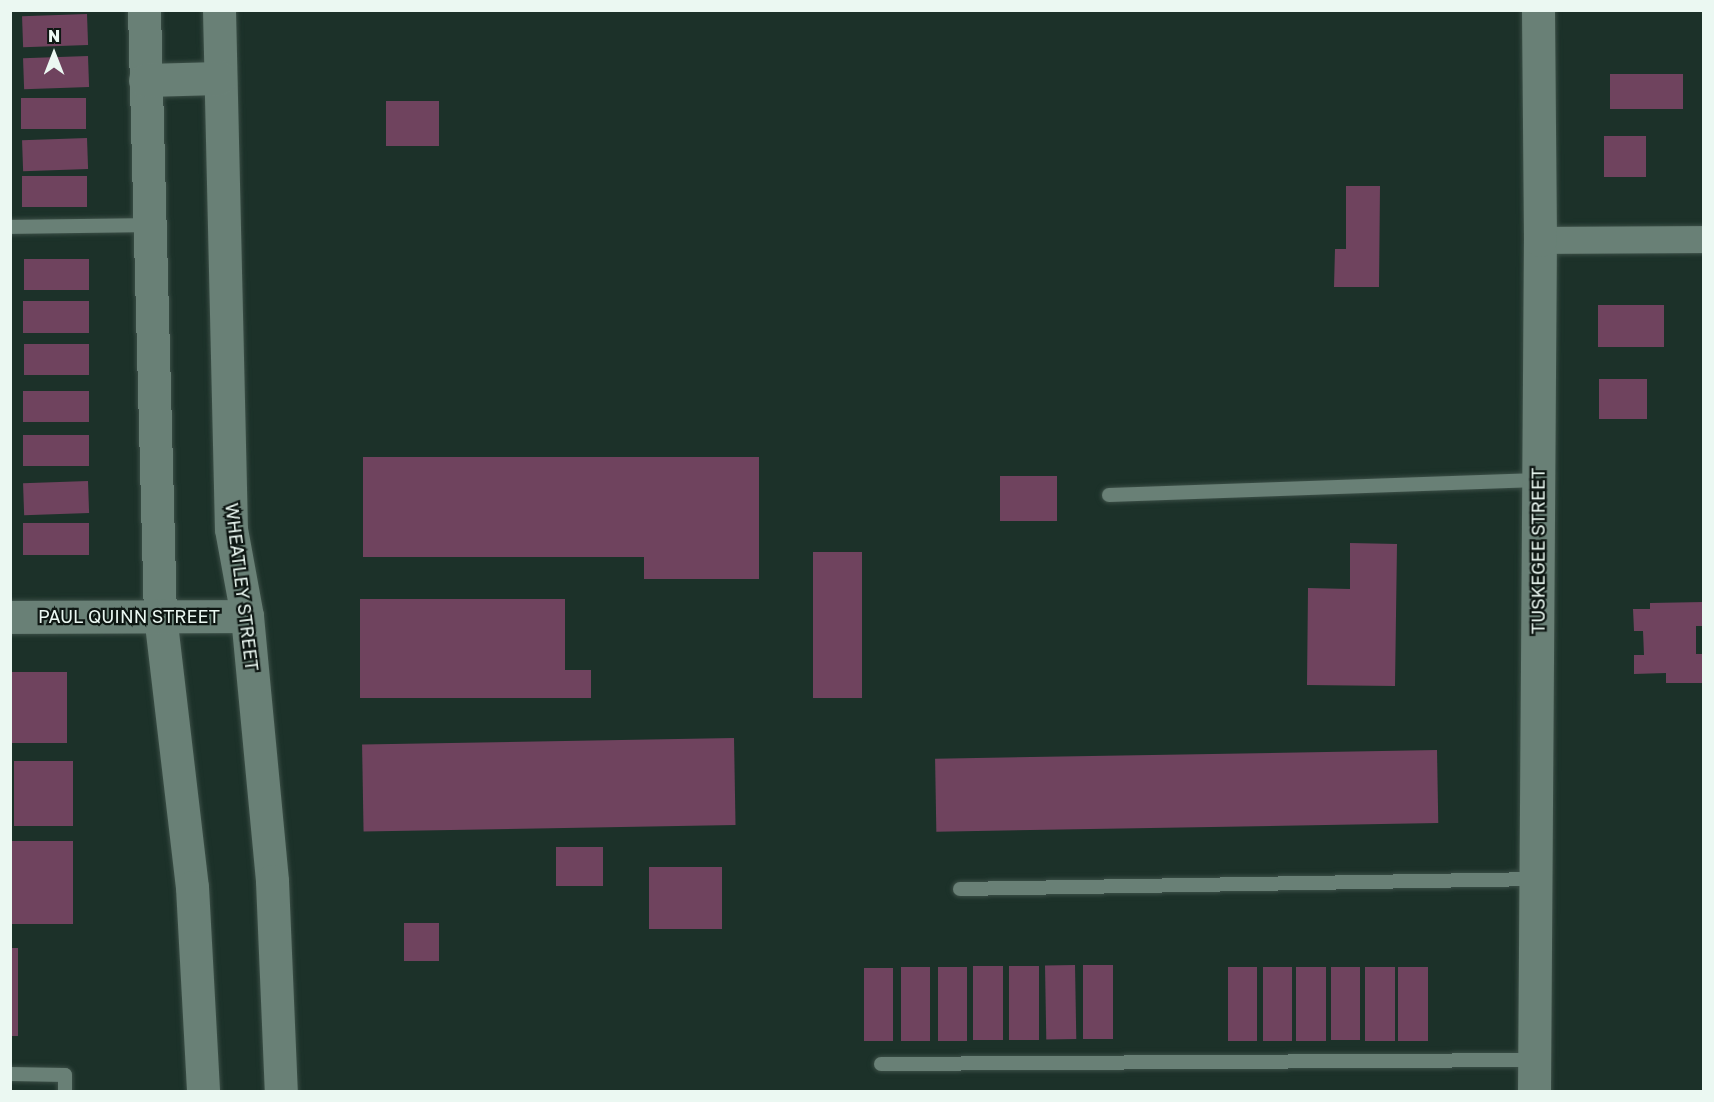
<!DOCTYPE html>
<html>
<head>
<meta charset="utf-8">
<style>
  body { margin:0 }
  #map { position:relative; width:1714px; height:1102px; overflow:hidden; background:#1c3129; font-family:"Golos Text",sans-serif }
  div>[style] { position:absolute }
  .building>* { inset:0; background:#6f435e; transform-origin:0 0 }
  .roads { filter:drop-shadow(0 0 2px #3c4f47) drop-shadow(0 0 2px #3c4f47) }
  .lane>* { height:14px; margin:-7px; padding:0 7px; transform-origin:7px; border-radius:7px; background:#698076 }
  .street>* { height:27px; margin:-13.5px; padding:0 13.5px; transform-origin:13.5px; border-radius:13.5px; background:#698076 }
  .secondary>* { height:33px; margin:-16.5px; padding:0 16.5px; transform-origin:16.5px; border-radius:16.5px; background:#698076 }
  span { translate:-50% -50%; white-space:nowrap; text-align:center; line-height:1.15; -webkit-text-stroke:4.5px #0e1713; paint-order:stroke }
  .street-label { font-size:18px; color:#ebf8f2 }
  .frame { position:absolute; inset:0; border:12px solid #ebf8f2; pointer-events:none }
  .north { position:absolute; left:24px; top:24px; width:60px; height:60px; -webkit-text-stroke:4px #0e1713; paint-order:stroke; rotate:0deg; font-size:16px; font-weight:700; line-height:24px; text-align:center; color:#ebf8f2 }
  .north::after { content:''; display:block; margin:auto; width:21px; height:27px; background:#ebf8f2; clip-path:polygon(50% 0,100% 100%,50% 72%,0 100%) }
</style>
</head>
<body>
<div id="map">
  <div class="building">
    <i style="left:87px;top:14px;width:31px;height:65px;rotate:88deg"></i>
    <i style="left:88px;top:56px;width:31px;height:65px;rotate:88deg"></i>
    <i style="left:1610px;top:74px;width:73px;height:35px"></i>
    <i style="left:86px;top:98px;width:31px;height:65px;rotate:90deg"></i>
    <i style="left:386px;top:101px;width:53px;height:45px"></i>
    <i style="left:1604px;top:136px;width:42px;height:41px"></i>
    <i style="left:87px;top:138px;width:31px;height:65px;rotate:88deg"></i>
    <i style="left:87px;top:176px;width:31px;height:65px;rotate:90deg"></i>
    <i style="clip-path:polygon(1346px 186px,1380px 186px,1379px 287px,1334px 287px,1335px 249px,1346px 249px)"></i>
    <i style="left:89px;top:259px;width:31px;height:65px;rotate:90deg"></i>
    <i style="left:89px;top:301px;width:32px;height:66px;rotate:90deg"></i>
    <i style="left:1598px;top:305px;width:66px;height:42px"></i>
    <i style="left:89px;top:344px;width:31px;height:65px;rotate:90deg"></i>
    <i style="left:1599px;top:379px;width:48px;height:40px"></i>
    <i style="left:89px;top:391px;width:31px;height:66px;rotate:90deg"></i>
    <i style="left:89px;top:435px;width:31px;height:66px;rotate:90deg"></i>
    <i style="clip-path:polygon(363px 457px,759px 457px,759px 579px,644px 579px,644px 557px,363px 557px)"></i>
    <i style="left:1000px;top:476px;width:57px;height:45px"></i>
    <i style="left:88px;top:481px;width:32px;height:65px;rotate:88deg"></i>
    <i style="left:89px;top:523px;width:32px;height:66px;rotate:90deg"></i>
    <i style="clip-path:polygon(1350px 543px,1397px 544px,1395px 686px,1307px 685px,1308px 588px,1350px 589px)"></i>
    <i style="left:813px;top:552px;width:49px;height:146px"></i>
    <i style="clip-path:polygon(360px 599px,565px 599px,565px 670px,591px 670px,591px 698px,360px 698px)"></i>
    <i style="clip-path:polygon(1704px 602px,1704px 626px,1696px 626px,1696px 654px,1704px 654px,1704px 683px,1666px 683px,1666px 673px,1634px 674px,1634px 655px,1644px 655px,1643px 631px,1634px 631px,1633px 609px,1650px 609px,1650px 603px)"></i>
    <i style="left:10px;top:672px;width:57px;height:71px"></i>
    <i style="left:734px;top:738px;width:87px;height:372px;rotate:89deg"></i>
    <i style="left:1437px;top:750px;width:73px;height:502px;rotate:89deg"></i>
    <i style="left:14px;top:761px;width:59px;height:65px"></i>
    <i style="left:10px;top:841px;width:63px;height:83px"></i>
    <i style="left:556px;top:847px;width:47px;height:39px"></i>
    <i style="left:649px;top:867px;width:73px;height:62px"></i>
    <i style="left:404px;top:923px;width:35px;height:38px"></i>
    <i style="left:10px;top:948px;width:8px;height:88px"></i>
    <i style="left:1075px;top:965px;width:74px;height:30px;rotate:89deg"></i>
    <i style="left:1113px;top:965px;width:74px;height:30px;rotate:90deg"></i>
    <i style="left:973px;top:966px;width:30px;height:74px"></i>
    <i style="left:1039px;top:966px;width:74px;height:30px;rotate:90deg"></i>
    <i style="left:901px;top:967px;width:29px;height:74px"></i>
    <i style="left:938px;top:967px;width:29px;height:74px"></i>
    <i style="left:1228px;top:967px;width:29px;height:74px"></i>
    <i style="left:1263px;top:967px;width:29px;height:74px"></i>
    <i style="left:1296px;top:967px;width:30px;height:74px"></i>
    <i style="left:1331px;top:967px;width:29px;height:73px"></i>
    <i style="left:1365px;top:967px;width:30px;height:74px"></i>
    <i style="left:1398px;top:967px;width:30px;height:74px"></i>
    <i style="left:864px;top:968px;width:29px;height:73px"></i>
  </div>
  <div class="roads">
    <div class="lane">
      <i style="left:10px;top:227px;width:139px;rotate:-0.8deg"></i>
      <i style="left:1109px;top:495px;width:429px;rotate:-2deg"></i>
      <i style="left:960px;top:889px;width:576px;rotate:-0.99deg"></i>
      <i style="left:881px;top:1064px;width:654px;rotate:-0.35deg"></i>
      <i style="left:10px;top:1074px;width:55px;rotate:1deg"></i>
      <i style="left:65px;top:1075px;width:17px;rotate:90deg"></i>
    </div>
    <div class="street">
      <i style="left:1540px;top:240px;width:164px;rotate:-0.3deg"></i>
    </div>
    <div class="secondary">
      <i style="left:144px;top:10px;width:605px;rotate:88.49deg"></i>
      <i style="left:160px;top:615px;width:274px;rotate:83.3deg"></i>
      <i style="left:192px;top:887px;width:205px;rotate:86.9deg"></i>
      <i style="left:219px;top:10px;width:519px;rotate:88.68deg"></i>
      <i style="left:231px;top:529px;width:88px;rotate:79.6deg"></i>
      <i style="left:247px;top:616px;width:266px;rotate:84.6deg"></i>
      <i style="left:272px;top:881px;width:211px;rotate:87.6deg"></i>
      <i style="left:145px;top:80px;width:75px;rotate:-1.5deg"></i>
      <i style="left:10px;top:617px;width:237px;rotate:-0.2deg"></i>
      <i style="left:1534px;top:1092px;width:852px;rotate:-89.6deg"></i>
      <i style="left:1540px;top:240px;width:230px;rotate:-90.5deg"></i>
    </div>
  </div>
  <div class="street-label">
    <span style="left:1538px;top:551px;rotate:-90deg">TUSKEGEE STREET</span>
    <span style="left:242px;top:587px;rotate:83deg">WHEATLEY STREET</span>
    <span style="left:129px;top:616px">PAUL QUINN STREET</span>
  </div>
  <div class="frame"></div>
  <div class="north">N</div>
</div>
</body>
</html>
